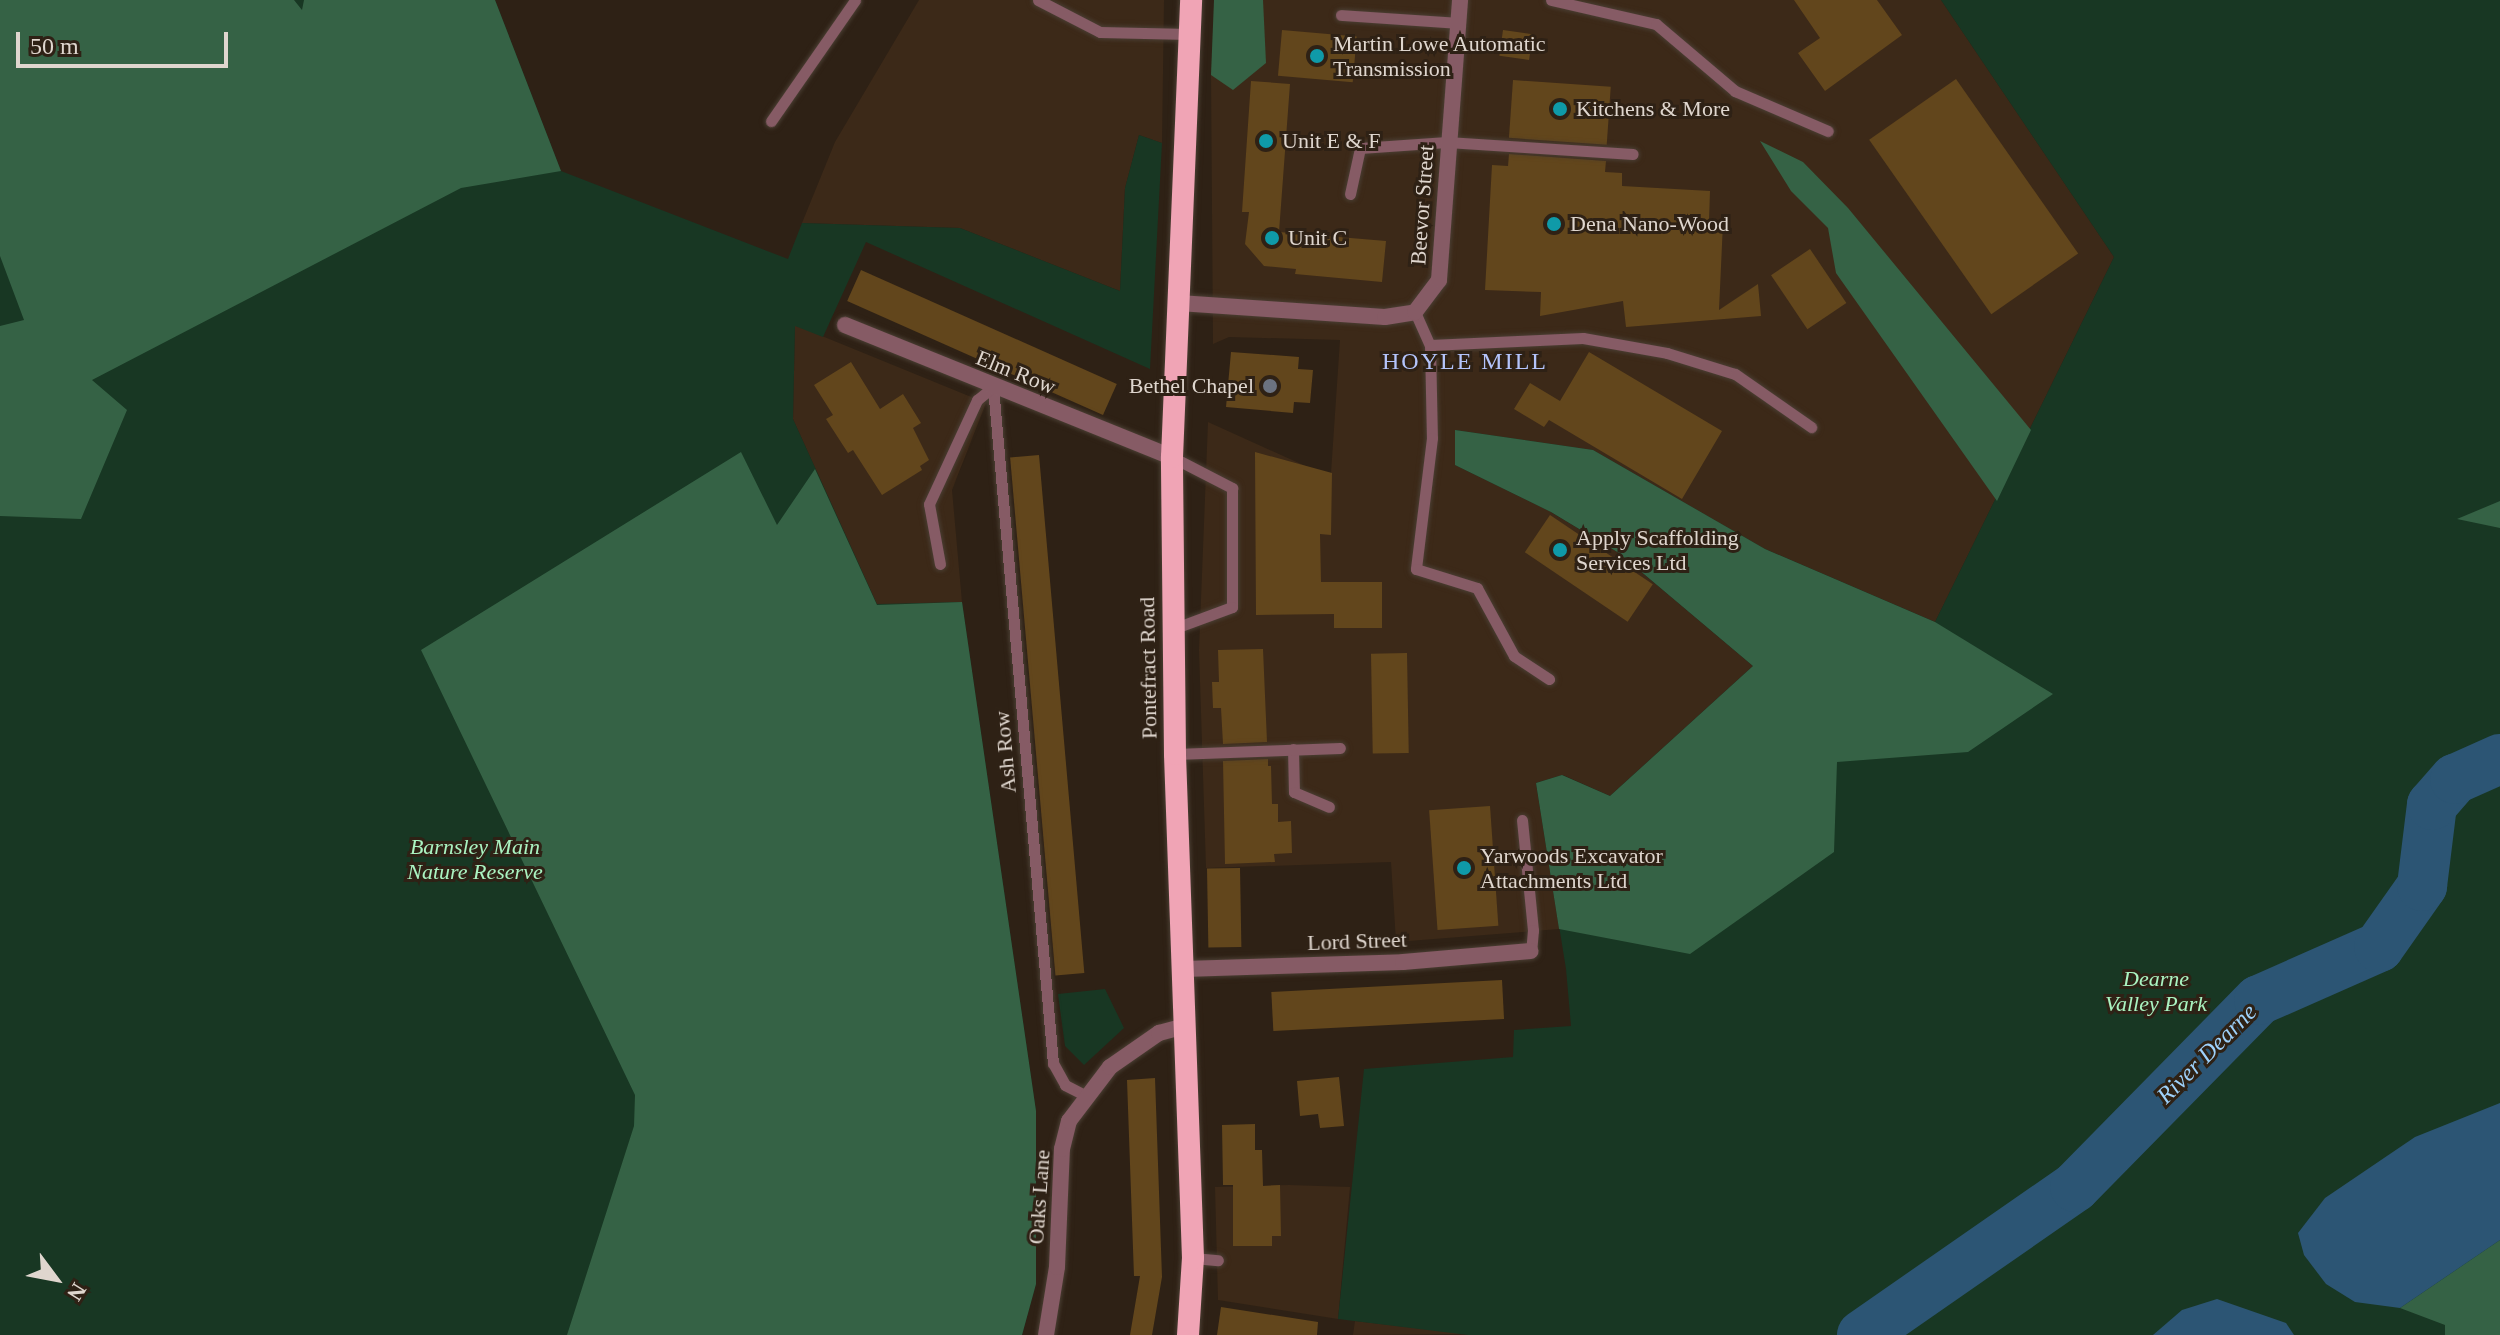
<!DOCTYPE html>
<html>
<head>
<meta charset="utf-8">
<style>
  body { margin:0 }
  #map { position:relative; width:2500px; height:1335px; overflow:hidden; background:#2e2115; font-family:"Times New Roman",serif }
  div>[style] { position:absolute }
  .built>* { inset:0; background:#3c2918 }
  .green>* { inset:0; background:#183723 }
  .forest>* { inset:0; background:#356245 }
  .water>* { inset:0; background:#2c5574 }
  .river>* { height:50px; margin:-25px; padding:0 25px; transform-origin:25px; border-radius:25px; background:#2c5574 }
  .building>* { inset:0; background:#62461c; transform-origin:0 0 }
  .roads { filter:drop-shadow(0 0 2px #4a3e33) drop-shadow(0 0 2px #4a3e33) }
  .service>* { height:11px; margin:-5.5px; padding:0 5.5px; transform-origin:5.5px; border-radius:5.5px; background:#865b65 }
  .minor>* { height:16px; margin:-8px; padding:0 8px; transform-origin:8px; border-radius:8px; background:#865b65 }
  .tertiary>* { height:16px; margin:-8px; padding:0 8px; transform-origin:8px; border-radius:8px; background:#865b65 }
  .trunk>* { height:22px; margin:-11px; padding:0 11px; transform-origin:11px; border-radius:11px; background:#f0a4b5 }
  .dots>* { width:22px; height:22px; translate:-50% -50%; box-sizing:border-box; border:4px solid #2e2115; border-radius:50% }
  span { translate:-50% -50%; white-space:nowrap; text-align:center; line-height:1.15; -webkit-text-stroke:6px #2e2115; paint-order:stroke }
  .poi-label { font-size:22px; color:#dfd6ce }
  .left { translate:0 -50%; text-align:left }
  .right { translate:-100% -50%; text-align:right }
  .street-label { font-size:22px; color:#dfd6ce }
  .park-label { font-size:22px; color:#aaf3c1; font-style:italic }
  .neighbourhood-label { font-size:24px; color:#b4c4fb; letter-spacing:2px }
  .water-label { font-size:24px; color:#9ed1fb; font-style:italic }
  .north { position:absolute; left:16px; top:1239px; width:80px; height:80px; -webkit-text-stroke:6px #2e2115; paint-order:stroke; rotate:122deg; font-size:22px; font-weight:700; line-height:32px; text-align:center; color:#dfd6ce }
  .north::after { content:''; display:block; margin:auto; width:28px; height:36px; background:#dfd6ce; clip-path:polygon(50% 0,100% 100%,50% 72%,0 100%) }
  .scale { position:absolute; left:16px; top:32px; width:212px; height:36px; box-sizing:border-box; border:4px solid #dfd6ce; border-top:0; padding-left:10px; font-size:24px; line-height:28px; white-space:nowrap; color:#dfd6ce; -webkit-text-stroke:6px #2e2115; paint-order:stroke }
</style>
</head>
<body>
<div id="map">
  <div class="built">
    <i style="clip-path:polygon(919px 0,1164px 0,1162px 143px,1139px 135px,1125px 188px,1120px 291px,960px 228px,802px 223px,835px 142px)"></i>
    <i style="clip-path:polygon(1217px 0,1941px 0,2114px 257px,1935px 622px,1765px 549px,1551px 512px,1619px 553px,1753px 666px,1610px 796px,1563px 775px,1536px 783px,1559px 929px,1396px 942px,1391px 862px,1206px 868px,1199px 650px,1208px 422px,1321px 473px,1331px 473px,1340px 340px,1229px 337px,1213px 344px,1211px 75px)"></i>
    <i style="clip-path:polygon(795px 325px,986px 403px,952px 490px,962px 602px,877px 605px,793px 419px)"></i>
    <i style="clip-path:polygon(1289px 1185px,1350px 1187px,1338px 1319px,1218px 1300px,1215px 1187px)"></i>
    <i style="clip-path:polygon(1355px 1321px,1468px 1334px,1353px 1335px)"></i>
  </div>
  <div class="green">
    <i style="clip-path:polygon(0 0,495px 0,561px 171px,788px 259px,802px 223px,960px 228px,1120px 291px,1125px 188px,1139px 135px,1162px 143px,1150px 369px,866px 242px,823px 337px,795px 326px,793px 419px,877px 604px,962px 602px,1036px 1111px,1036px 1284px,1022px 1335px,0 1335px)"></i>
    <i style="clip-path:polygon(1941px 0,2500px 0,2500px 1335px,1468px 1335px,1338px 1319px,1364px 1069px,1513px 1057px,1514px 1030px,1571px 1026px,1566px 969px,1536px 783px,1562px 775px,1610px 796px,1753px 666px,1619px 553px,1551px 512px,1455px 465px,1455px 430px,1593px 450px,1765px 549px,1935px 622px,2114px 257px)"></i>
    <i style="clip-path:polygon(1105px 989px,1124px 1028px,1084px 1065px,1065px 1046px,1058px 994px)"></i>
  </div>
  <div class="forest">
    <i style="clip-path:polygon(0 0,294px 0,302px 10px,304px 0,495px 0,561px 171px,461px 188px,92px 380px,127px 410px,81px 519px,0 516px,0 326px,24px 320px,0 256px)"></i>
    <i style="clip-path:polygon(1214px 0,1263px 0,1266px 63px,1233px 90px,1211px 75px)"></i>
    <i style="clip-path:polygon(1760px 141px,1803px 162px,1848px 208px,2031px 430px,1997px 501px,1836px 273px,1828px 228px,1791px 191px)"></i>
    <i style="clip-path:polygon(1455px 430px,1593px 450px,1765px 549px,1935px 622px,2053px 694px,1968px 752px,1837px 762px,1834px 852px,1690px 954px,1559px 929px,1536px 783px,1562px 775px,1610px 796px,1753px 666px,1619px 553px,1551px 512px,1455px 465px)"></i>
    <i style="clip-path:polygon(741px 452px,777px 525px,815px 469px,877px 605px,962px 602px,1036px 1111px,1036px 1284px,1022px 1335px,567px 1335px,634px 1126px,635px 1095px,421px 650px)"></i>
    <i style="clip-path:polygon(2500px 501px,2500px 528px,2457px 519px)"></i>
    <i style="clip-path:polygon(2500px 1240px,2500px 1335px,2445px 1335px,2445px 1325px,2400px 1308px)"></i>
  </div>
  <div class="water">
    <i style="clip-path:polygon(2500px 1103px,2500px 1240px,2400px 1308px,2355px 1302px,2326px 1284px,2304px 1255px,2298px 1233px,2325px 1198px,2415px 1137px)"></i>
    <i style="clip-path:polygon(2217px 1299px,2286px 1323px,2294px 1335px,2153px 1335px,2182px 1310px)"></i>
  </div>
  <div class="river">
    <i style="left:1862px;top:1335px;width:259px;rotate:-34.8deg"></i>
    <i style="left:2075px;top:1187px;width:262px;rotate:-45.5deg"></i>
    <i style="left:2259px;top:1000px;width:131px;rotate:-23.8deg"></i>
    <i style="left:2379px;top:947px;width:75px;rotate:-54.8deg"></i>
    <i style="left:2422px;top:886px;width:82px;rotate:-83deg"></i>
    <i style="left:2432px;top:805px;width:35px;rotate:-49deg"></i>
    <i style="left:2455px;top:779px;width:49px;rotate:-24deg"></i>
  </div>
  <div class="building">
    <i style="clip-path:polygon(1794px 0,1877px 0,1902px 35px,1825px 91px,1798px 53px,1820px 38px)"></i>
    <i style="left:1282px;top:30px;width:75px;height:46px;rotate:5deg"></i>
    <i style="left:1503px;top:30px;width:30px;height:26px;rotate:8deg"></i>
    <i style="left:1956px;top:79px;width:213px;height:106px;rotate:55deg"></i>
    <i style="left:1513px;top:80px;width:98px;height:58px;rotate:4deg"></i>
    <i style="clip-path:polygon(1251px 81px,1290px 84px,1279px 232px,1386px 241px,1382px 282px,1295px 274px,1296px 269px,1264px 266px,1245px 244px,1249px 212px,1242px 212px)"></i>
    <i style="clip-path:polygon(1509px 154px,1606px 161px,1605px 172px,1622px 173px,1622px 186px,1710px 191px,1709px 222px,1723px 223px,1719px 310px,1758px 284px,1761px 316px,1626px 327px,1623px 301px,1540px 316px,1541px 292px,1485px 290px,1492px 165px,1508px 166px)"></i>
    <i style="left:1810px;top:249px;width:65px;height:47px;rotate:56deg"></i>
    <i style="left:861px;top:270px;width:280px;height:34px;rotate:24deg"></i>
    <i style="clip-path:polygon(1231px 352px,1299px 357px,1298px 369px,1313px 370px,1310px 403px,1294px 402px,1293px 413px,1226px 407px)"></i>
    <i style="clip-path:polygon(1589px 352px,1722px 431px,1682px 499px,1549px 420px,1544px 427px,1514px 409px,1530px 383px,1560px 401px)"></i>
    <i style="clip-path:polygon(851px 362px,880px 409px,903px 394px,921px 423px,913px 428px,929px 460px,920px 466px,922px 470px,882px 495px,853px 450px,848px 453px,826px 419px,833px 415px,814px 385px)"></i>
    <i style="clip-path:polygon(1255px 452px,1332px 473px,1331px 535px,1320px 534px,1321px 582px,1382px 582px,1382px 628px,1334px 628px,1334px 614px,1256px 615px)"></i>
    <i style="left:1039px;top:455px;width:520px;height:29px;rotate:85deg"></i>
    <i style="left:1550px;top:515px;width:124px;height:45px;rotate:34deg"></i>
    <i style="clip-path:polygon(1263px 649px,1267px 742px,1223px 744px,1221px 708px,1213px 708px,1212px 682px,1219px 682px,1218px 650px)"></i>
    <i style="left:1407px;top:653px;width:100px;height:36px;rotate:89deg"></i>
    <i style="clip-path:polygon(1268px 759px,1268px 766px,1271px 766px,1272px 804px,1278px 804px,1278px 822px,1291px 821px,1292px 853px,1274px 854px,1275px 862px,1225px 864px,1223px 761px)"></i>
    <i style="left:1490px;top:806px;width:120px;height:61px;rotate:86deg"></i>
    <i style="left:1240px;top:868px;width:79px;height:33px;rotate:89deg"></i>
    <i style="left:1502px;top:980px;width:39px;height:231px;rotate:87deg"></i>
    <i style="clip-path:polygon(1339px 1077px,1344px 1126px,1320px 1128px,1318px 1114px,1300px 1116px,1297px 1081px)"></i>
    <i style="clip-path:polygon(1155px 1078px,1162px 1277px,1152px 1335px,1130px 1335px,1140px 1276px,1134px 1276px,1127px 1080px)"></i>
    <i style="clip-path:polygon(1255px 1124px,1255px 1150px,1262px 1150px,1263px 1186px,1280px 1185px,1281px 1236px,1272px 1236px,1272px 1246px,1233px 1246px,1233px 1185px,1223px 1185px,1222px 1125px)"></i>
    <i style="clip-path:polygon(1221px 1307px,1318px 1322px,1317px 1335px,1217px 1335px)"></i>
  </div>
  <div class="roads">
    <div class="service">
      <i style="left:1038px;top:0;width:70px;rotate:27.3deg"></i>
      <i style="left:1100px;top:32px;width:89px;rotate:1.3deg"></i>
      <i style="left:1551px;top:0;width:108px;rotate:12.9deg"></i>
      <i style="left:1656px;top:24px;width:104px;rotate:40.3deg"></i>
      <i style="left:1735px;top:91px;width:101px;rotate:23.3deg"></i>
      <i style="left:1341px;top:15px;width:117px;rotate:3.9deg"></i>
      <i style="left:771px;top:121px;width:147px;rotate:-55.2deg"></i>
      <i style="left:1350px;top:194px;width:47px;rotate:-77.7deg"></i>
      <i style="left:1360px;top:148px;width:87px;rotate:-3.9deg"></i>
      <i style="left:1447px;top:142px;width:186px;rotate:3.7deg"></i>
      <i style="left:1415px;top:312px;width:36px;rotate:66deg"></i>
      <i style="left:1430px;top:345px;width:93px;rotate:88.8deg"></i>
      <i style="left:1432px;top:438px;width:132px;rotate:97deg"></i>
      <i style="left:1416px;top:569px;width:64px;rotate:17.3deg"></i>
      <i style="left:1477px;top:588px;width:77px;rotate:61.4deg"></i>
      <i style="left:1514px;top:656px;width:42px;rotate:33.3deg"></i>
      <i style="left:1430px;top:345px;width:153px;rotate:-2.6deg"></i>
      <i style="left:1583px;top:338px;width:85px;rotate:10.1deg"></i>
      <i style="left:1667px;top:353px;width:71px;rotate:17.2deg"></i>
      <i style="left:1735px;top:374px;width:93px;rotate:34.9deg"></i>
      <i style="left:993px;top:387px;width:679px;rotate:84.93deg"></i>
      <i style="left:1053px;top:1063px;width:25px;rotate:61deg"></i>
      <i style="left:1065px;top:1085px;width:25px;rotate:27deg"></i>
      <i style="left:1172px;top:457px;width:68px;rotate:27.3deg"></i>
      <i style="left:1232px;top:488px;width:119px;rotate:90deg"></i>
      <i style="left:1232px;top:607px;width:63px;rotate:159.6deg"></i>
      <i style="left:940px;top:564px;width:61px;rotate:-100.4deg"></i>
      <i style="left:929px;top:504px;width:115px;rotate:-65.2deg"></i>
      <i style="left:977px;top:400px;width:21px;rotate:-39deg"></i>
      <i style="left:1293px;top:749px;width:43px;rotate:88.7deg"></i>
      <i style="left:1294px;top:792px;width:38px;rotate:23deg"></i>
      <i style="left:1175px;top:754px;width:165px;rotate:-2.1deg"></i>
      <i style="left:1522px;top:820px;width:111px;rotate:84.3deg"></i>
      <i style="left:1533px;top:930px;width:21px;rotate:95deg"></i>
      <i style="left:1193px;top:1258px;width:25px;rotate:5deg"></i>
    </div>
    <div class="minor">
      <i style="left:1179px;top:303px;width:206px;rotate:3.9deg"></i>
      <i style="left:1385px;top:317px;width:30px;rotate:-9deg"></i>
      <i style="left:1415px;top:312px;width:40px;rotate:-53deg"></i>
      <i style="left:1439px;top:280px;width:281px;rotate:-85.7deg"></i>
      <i style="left:845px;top:325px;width:353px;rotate:22deg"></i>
      <i style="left:1184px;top:969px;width:219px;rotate:-1.8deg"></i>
      <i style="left:1403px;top:962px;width:128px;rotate:-4.9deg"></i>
    </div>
    <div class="tertiary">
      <i style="left:1046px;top:1335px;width:69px;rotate:-80.8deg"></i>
      <i style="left:1057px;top:1267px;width:118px;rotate:-87.6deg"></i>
      <i style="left:1062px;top:1149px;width:29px;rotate:-76deg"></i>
      <i style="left:1069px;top:1121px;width:68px;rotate:-52.8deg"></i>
      <i style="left:1110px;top:1067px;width:60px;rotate:-34.8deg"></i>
      <i style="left:1159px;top:1033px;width:28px;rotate:-15deg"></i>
    </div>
    <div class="trunk">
      <i style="left:1188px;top:1335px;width:77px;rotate:-86.3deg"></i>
      <i style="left:1193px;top:1258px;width:504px;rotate:-92.05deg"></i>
      <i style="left:1175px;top:754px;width:297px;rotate:-90.6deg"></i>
      <i style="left:1172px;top:457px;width:457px;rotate:-87.6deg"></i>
    </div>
  </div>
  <div class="dots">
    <i style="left:1317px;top:56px;background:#0f9aa8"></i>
    <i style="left:1560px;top:109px;background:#0f9aa8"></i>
    <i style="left:1266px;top:141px;background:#0f9aa8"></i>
    <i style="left:1554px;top:224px;background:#0f9aa8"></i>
    <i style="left:1272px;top:238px;background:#0f9aa8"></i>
    <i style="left:1270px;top:386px;background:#6b7280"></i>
    <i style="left:1560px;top:550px;background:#0f9aa8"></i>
    <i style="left:1464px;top:868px;background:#0f9aa8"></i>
  </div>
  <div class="poi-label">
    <span class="left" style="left:1333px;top:56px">Martin Lowe Automatic<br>Transmission</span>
    <span class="left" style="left:1576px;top:109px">Kitchens &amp; More</span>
    <span class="left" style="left:1282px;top:141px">Unit E &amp; F</span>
    <span class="left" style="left:1570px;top:224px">Dena Nano-Wood</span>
    <span class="left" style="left:1288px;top:238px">Unit C</span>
    <span class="right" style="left:1254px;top:386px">Bethel Chapel</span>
    <span class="left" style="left:1576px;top:550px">Apply Scaffolding<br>Services Ltd</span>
    <span class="left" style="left:1480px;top:868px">Yarwoods Excavator<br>Attachments Ltd</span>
  </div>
  <div class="street-label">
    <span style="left:1422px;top:205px;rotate:-86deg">Beevor Street</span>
    <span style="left:1016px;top:372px;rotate:22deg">Elm Row</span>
    <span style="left:1148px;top:668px;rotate:-91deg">Pontefract Road</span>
    <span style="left:1005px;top:752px;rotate:-95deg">Ash Row</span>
    <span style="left:1357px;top:941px;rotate:-2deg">Lord Street</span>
    <span style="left:1039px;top:1197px;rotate:-86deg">Oaks Lane</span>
  </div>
  <div class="park-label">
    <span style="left:475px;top:859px">Barnsley Main<br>Nature Reserve</span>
    <span style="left:2156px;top:991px">Dearne<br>Valley Park</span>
  </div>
  <div class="neighbourhood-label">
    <span style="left:1465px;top:362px">HOYLE MILL</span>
  </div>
  <div class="water-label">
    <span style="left:2207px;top:1054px;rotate:-45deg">River Dearne</span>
  </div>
  <div class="north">N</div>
  <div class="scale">50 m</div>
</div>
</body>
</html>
